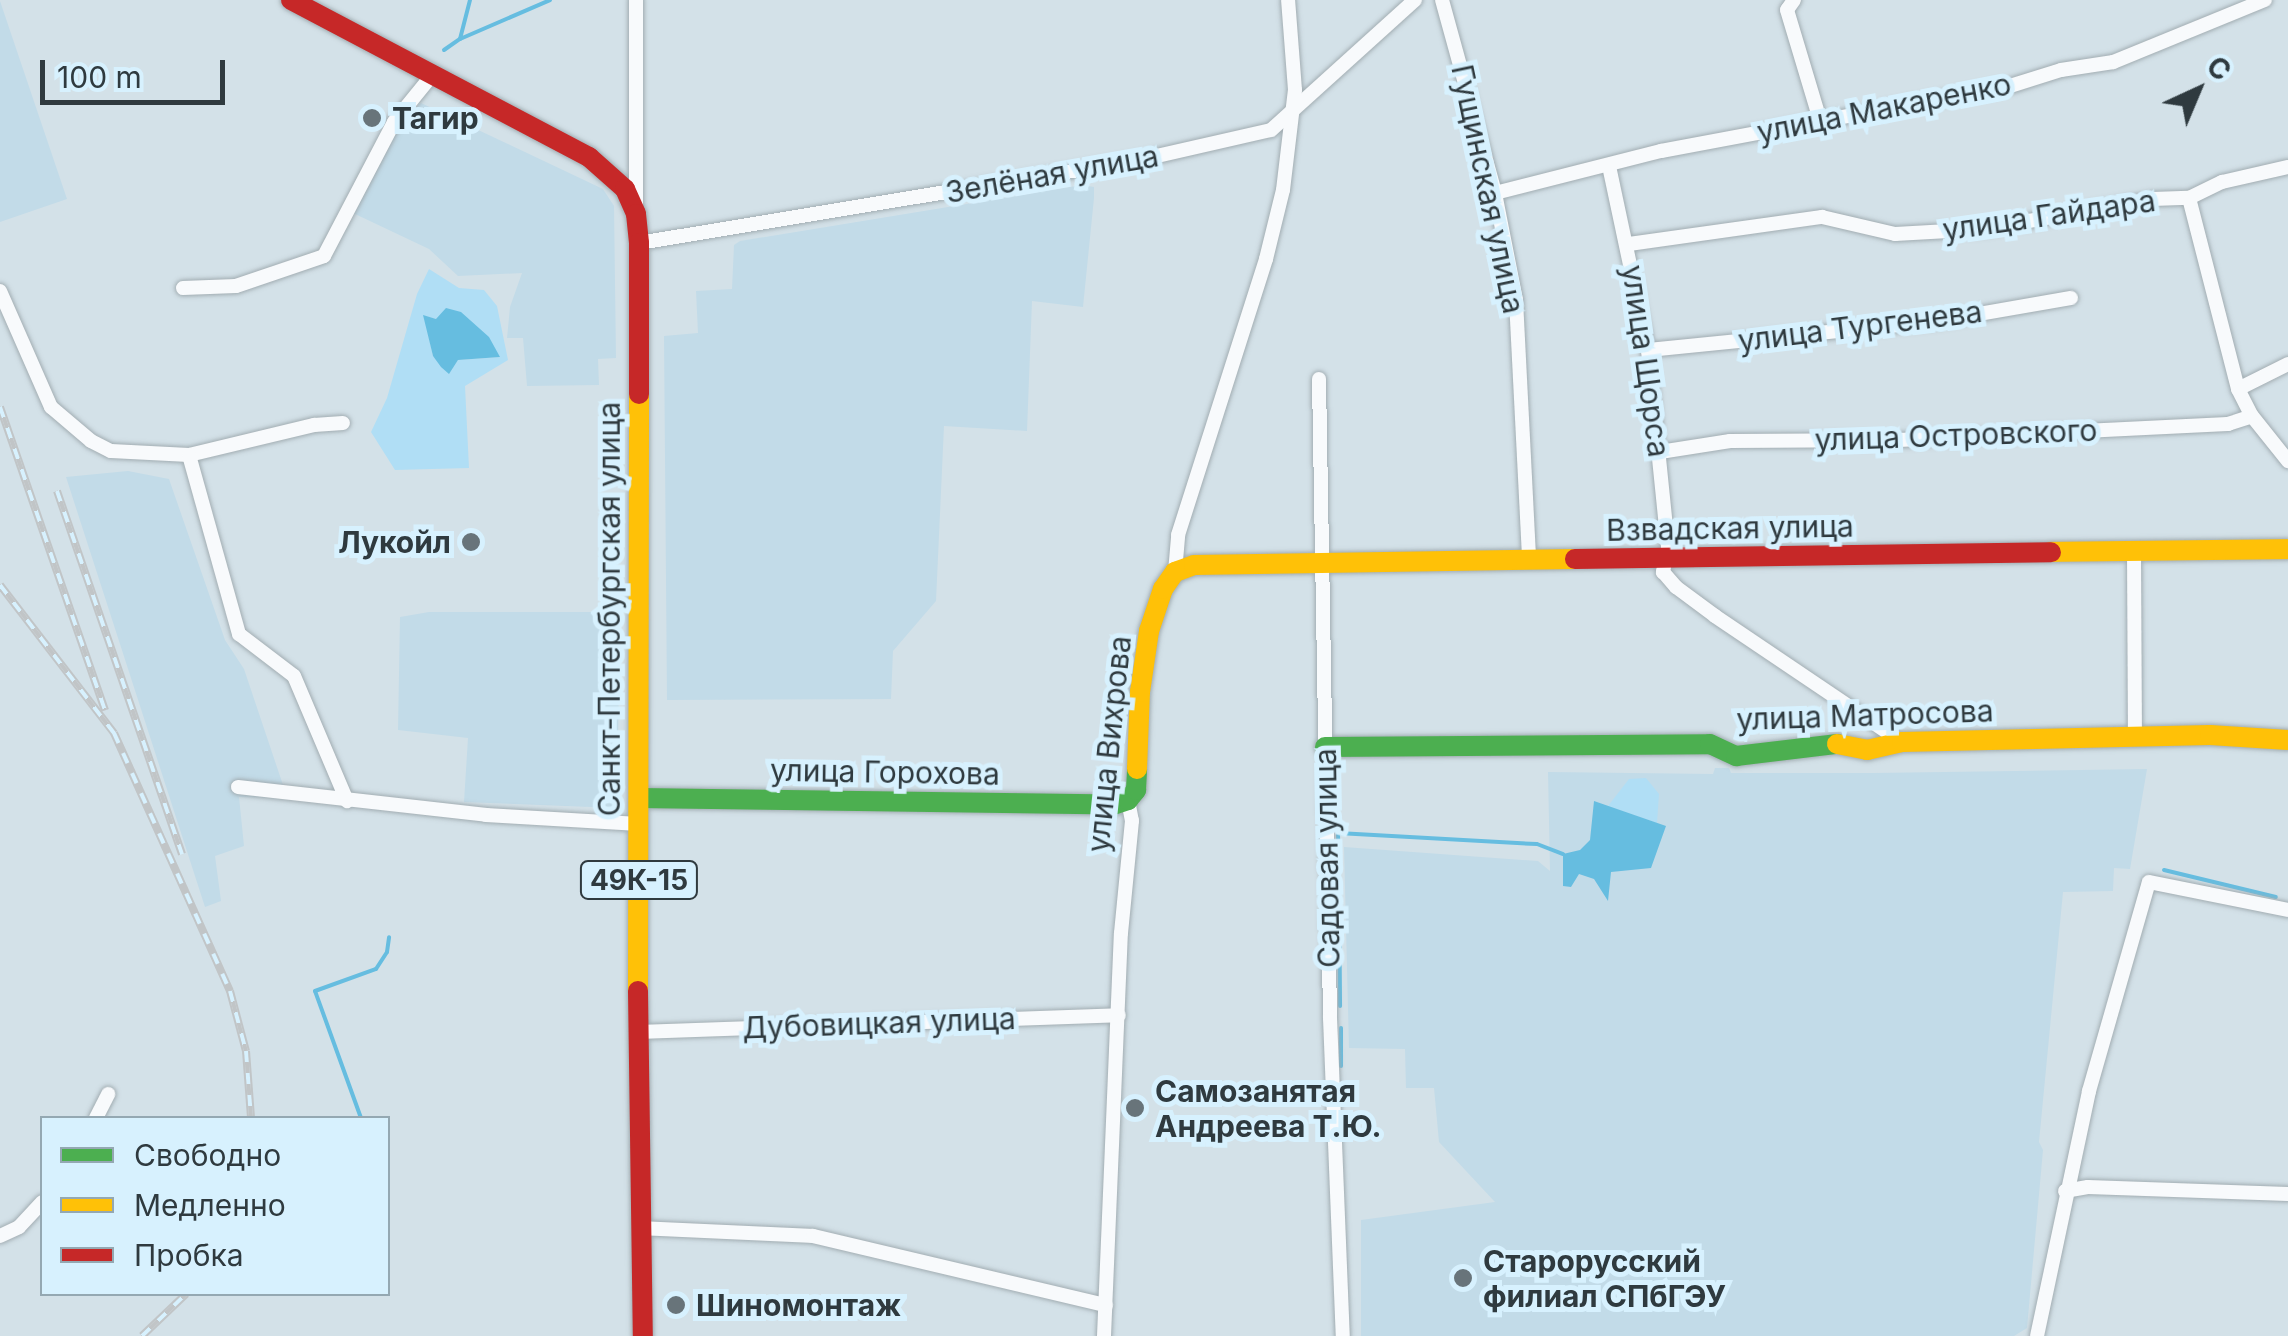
<!DOCTYPE html>
<html>
<head>
<meta charset="utf-8">
<style>
  body { margin:0 }
  #map { position:relative; width:2288px; height:1336px; overflow:hidden; background:#d3e1e8; font-family:Inter,sans-serif }
  div>[style] { position:absolute }
  .built>* { inset:0; background:#c2dbe8 }
  .green>* { inset:0; background:#b0def5 }
  .water>* { inset:0; background:#66bde0 }
  .stream>* { height:4px; margin:-2px; padding:0 2px; transform-origin:2px; border-radius:2px; background:#66bde0 }
  .roads { filter:drop-shadow(0 0 2px #a2adb2) drop-shadow(0 0 2px #a2adb2) }
  .street>* { height:14px; margin:-7px; padding:0 7px; transform-origin:7px; border-radius:7px; background:#f8fafc }
  .fast>* { height:20px; margin:-10px; padding:0 10px; transform-origin:10px; border-radius:10px; background:#4caf50 }
  .slow>* { height:20px; margin:-10px; padding:0 10px; transform-origin:10px; border-radius:10px; background:#ffc107 }
  .jam>* { height:20px; margin:-10px; padding:0 10px; transform-origin:10px; border-radius:10px; background:#c62828 }
  .rail>* { height:8px; margin-top:-4px; transform-origin:0; background:repeating-linear-gradient(90deg,#d7f1fe 0 11px,#c1c5c7 0 22px); box-sizing:border-box; border-block:2px solid #c1c5c7 }
  .dots>* { width:28px; height:28px; translate:-50% -50%; box-sizing:border-box; border:5px solid #d7f1fe; border-radius:50% }
  span { translate:-50% -50%; white-space:nowrap; text-align:center; line-height:1.15; -webkit-text-stroke:10px #d7f1fe; paint-order:stroke }
  .shield-label span { padding:2px 8px; background:#d7f1fe; border:2px solid; border-radius:8px; -webkit-text-stroke-width:0 }
  .shield-label { font-size:28px; color:#2f3a3f; font-weight:700 }
  .street-label { font-size:30px; color:#2f3a3f }
  .poi-label { font-size:30px; color:#2f3a3f; font-weight:700 }
  .left { translate:0 -50%; text-align:left }
  .right { translate:-100% -50%; text-align:right }
  .legend { position:absolute; left:40px; top:1116px; width:350px; height:180px; box-sizing:border-box; background:#d7f1fe; border:2px solid #94a8b2; margin:0; padding:12px 18px; list-style:none; font-size:30px; color:#2f3a3f }
  .legend li { display:flex; align-items:center; gap:20px; height:50px }
  .legend b { width:50px; border:2px solid #94a8b2 }
  .north { position:absolute; left:2148px; top:40px; width:100px; height:100px; -webkit-text-stroke:8px #d7f1fe; paint-order:stroke; rotate:44deg; font-size:28px; font-weight:700; line-height:40px; text-align:center; color:#2f3a3f }
  .north::after { content:''; display:block; margin:auto; width:35px; height:45px; background:#2f3a3f; clip-path:polygon(50% 0,100% 100%,50% 72%,0 100%) }
  .scale { position:absolute; left:40px; top:60px; width:185px; height:45px; box-sizing:border-box; border:5px solid #2f3a3f; border-top:0; padding-left:12px; font-size:30px; line-height:35px; white-space:nowrap; color:#2f3a3f; -webkit-text-stroke:8px #d7f1fe; paint-order:stroke }
</style>
</head>
<body>
<div id="map">
  <div class="built">
    <i style="clip-path:polygon(0 1px,67px 199px,0 222px)"></i>
    <i style="clip-path:polygon(421px 103px,603px 189px,614px 206px,616px 358px,598px 359px,599px 385px,527px 386px,523px 338px,507px 338px,510px 307px,522px 273px,458px 276px,429px 249px,353px 213px,398px 125px)"></i>
    <i style="clip-path:polygon(1082px 185px,1094px 187px,1094px 198px,1083px 307px,1032px 301px,1027px 431px,944px 426px,936px 601px,893px 651px,891px 699px,667px 700px,664px 336px,698px 333px,696px 291px,732px 289px,734px 245px,740px 241px)"></i>
    <i style="clip-path:polygon(128px 471px,169px 479px,225px 640px,244px 669px,284px 788px,282px 798px,239px 797px,244px 846px,215px 856px,221px 901px,205px 907px,66px 477px)"></i>
    <i style="clip-path:polygon(429px 612px,620px 612px,617px 808px,464px 802px,468px 738px,398px 730px,400px 617px)"></i>
    <i style="clip-path:polygon(1715px 768px,1729px 768px,1731px 773px,1873px 773px,2147px 769px,2130px 869px,2114px 868px,2113px 891px,2063px 892px,2039px 1142px,2043px 1150px,2027px 1328px,2014px 1336px,1361px 1336px,1361px 1220px,1495px 1202px,1439px 1142px,1434px 1088px,1406px 1088px,1405px 1049px,1349px 1048px,1344px 847px,1538px 861px,1550px 871px,1548px 772px,1713px 774px)"></i>
  </div>
  <div class="green">
    <i style="clip-path:polygon(evenodd,429px 269px,459px 288px,484px 290px,497px 306px,508px 360px,465px 386px,469px 468px,395px 470px,371px 432px,387px 398px,417px 294px,429px 269px,424px 316px,436px 319px,500px 357px,458px 360px,449px 373px,433px 356px,424px 316px)"></i>
    <i style="clip-path:polygon(1646px 778px,1659px 794px,1657px 823px,1608px 806px,1629px 779px)"></i>
  </div>
  <div class="water">
    <i style="clip-path:polygon(446px 308px,461px 312px,489px 337px,500px 357px,458px 360px,449px 374px,441px 367px,433px 356px,423px 315px,436px 319px)"></i>
    <i style="clip-path:polygon(1594px 801px,1666px 826px,1651px 868px,1611px 872px,1608px 901px,1594px 879px,1579px 874px,1571px 887px,1563px 886px,1563px 854px,1580px 850px,1590px 840px)"></i>
  </div>
  <div class="stream">
    <i style="left:460px;top:39px;width:40px;rotate:-75.6deg"></i>
    <i style="left:444px;top:50px;width:19px;rotate:-35deg"></i>
    <i style="left:460px;top:39px;width:98px;rotate:-23.4deg"></i>
    <i style="left:1336px;top:758px;width:116px;rotate:88.5deg"></i>
    <i style="left:1338px;top:833px;width:199px;rotate:3.2deg"></i>
    <i style="left:1537px;top:844px;width:28px;rotate:21deg"></i>
    <i style="left:2164px;top:870px;width:115px;rotate:13.6deg"></i>
    <i style="left:1339px;top:885px;width:121px;rotate:89.5deg"></i>
    <i style="left:1341px;top:1028px;width:38px;rotate:90deg"></i>
    <i style="left:361px;top:1118px;width:135px;rotate:-109.9deg"></i>
    <i style="left:315px;top:991px;width:65px;rotate:-19.8deg"></i>
    <i style="left:376px;top:969px;width:20px;rotate:-57deg"></i>
    <i style="left:387px;top:952px;width:15px;rotate:-82deg"></i>
  </div>
  <div class="roads">
    <div class="street">
      <i style="left:1442px;top:0;width:200px;rotate:74.6deg"></i>
      <i style="left:1495px;top:193px;width:109px;rotate:78.9deg"></i>
      <i style="left:1516px;top:300px;width:261px;rotate:87.1deg"></i>
      <i style="left:1794px;top:0;width:12px;rotate:125deg"></i>
      <i style="left:1787px;top:10px;width:115px;rotate:73.3deg"></i>
      <i style="left:1609px;top:166px;width:188px;rotate:78deg"></i>
      <i style="left:1648px;top:350px;width:199px;rotate:84.2deg"></i>
      <i style="left:1668px;top:548px;width:25px;rotate:102deg"></i>
      <i style="left:1663px;top:572px;width:20px;rotate:49deg"></i>
      <i style="left:1676px;top:587px;width:49px;rotate:36.6deg"></i>
      <i style="left:1715px;top:616px;width:225px;rotate:34deg"></i>
      <i style="left:1495px;top:193px;width:171px;rotate:-14.2deg"></i>
      <i style="left:1661px;top:151px;width:355px;rotate:-10.6deg"></i>
      <i style="left:2010px;top:86px;width:53px;rotate:-17.4deg"></i>
      <i style="left:2061px;top:70px;width:53px;rotate:-8.7deg"></i>
      <i style="left:2113px;top:62px;width:164px;rotate:-22.2deg"></i>
      <i style="left:2189px;top:198px;width:197px;rotate:75.6deg"></i>
      <i style="left:2238px;top:389px;width:30px;rotate:63deg"></i>
      <i style="left:2252px;top:416px;width:58px;rotate:51.3deg"></i>
      <i style="left:636px;top:204px;width:204px;rotate:-90deg"></i>
      <i style="left:639px;top:243px;width:507px;rotate:-9.43deg"></i>
      <i style="left:1139px;top:160px;width:135px;rotate:-12.8deg"></i>
      <i style="left:1271px;top:130px;width:194px;rotate:-42.1deg"></i>
      <i style="left:1629px;top:244px;width:195px;rotate:-8deg"></i>
      <i style="left:1822px;top:217px;width:75px;rotate:13.1deg"></i>
      <i style="left:1895px;top:234px;width:89px;rotate:-3.2deg"></i>
      <i style="left:1984px;top:229px;width:171px;rotate:-10.1deg"></i>
      <i style="left:2152px;top:199px;width:37px;rotate:-2deg"></i>
      <i style="left:2189px;top:198px;width:37px;rotate:-26deg"></i>
      <i style="left:2222px;top:182px;width:68px;rotate:-12.8deg"></i>
      <i style="left:183px;top:288px;width:53px;rotate:-2.2deg"></i>
      <i style="left:236px;top:286px;width:93px;rotate:-18.8deg"></i>
      <i style="left:324px;top:256px;width:151px;rotate:-62.4deg"></i>
      <i style="left:394px;top:122px;width:62px;rotate:-50.9deg"></i>
      <i style="left:0;top:291px;width:127px;rotate:66.3deg"></i>
      <i style="left:51px;top:407px;width:52px;rotate:40.4deg"></i>
      <i style="left:91px;top:441px;width:22px;rotate:27deg"></i>
      <i style="left:111px;top:451px;width:78px;rotate:2.9deg"></i>
      <i style="left:189px;top:455px;width:129px;rotate:-13.5deg"></i>
      <i style="left:314px;top:425px;width:29px;rotate:-4deg"></i>
      <i style="left:1648px;top:350px;width:292px;rotate:-5.7deg"></i>
      <i style="left:1939px;top:321px;width:134px;rotate:-9.9deg"></i>
      <i style="left:1319px;top:379px;width:639px;rotate:89.01deg"></i>
      <i style="left:1330px;top:1018px;width:318px;rotate:87.7deg"></i>
      <i style="left:2238px;top:389px;width:56px;rotate:-26.6deg"></i>
      <i style="left:1660px;top:452px;width:71px;rotate:-8.9deg"></i>
      <i style="left:1730px;top:441px;width:169px;rotate:-0.3deg"></i>
      <i style="left:1899px;top:440px;width:329px;rotate:-2.8deg"></i>
      <i style="left:2228px;top:424px;width:25px;rotate:-18deg"></i>
      <i style="left:189px;top:455px;width:186px;rotate:74.4deg"></i>
      <i style="left:239px;top:634px;width:69px;rotate:37.4deg"></i>
      <i style="left:294px;top:676px;width:136px;rotate:67deg"></i>
      <i style="left:2134px;top:551px;width:185px;rotate:89.7deg"></i>
      <i style="left:1175px;top:572px;width:37px;rotate:-85deg"></i>
      <i style="left:1178px;top:535px;width:290px;rotate:-72.3deg"></i>
      <i style="left:1266px;top:259px;width:71px;rotate:-76.2deg"></i>
      <i style="left:1283px;top:190px;width:101px;rotate:-83.2deg"></i>
      <i style="left:1295px;top:90px;width:90px;rotate:-94.4deg"></i>
      <i style="left:238px;top:787px;width:250px;rotate:6.4deg"></i>
      <i style="left:486px;top:815px;width:153px;rotate:3.4deg"></i>
      <i style="left:638px;top:1032px;width:481px;rotate:-2deg"></i>
      <i style="left:96px;top:1118px;width:27px;rotate:-63deg"></i>
      <i style="left:2065px;top:1191px;width:23px;rotate:-10deg"></i>
      <i style="left:2088px;top:1187px;width:200px;rotate:2deg"></i>
      <i style="left:640px;top:1228px;width:173px;rotate:2.6deg"></i>
      <i style="left:813px;top:1236px;width:301px;rotate:13.3deg"></i>
      <i style="left:0;top:1236px;width:21px;rotate:-25deg"></i>
      <i style="left:19px;top:1227px;width:34px;rotate:-47deg"></i>
      <i style="left:1104px;top:1336px;width:403px;rotate:-87.6deg"></i>
      <i style="left:1121px;top:933px;width:113px;rotate:-84.4deg"></i>
      <i style="left:1132px;top:821px;width:21px;rotate:-101deg"></i>
      <i style="left:2037px;top:1336px;width:250px;rotate:-78deg"></i>
      <i style="left:2089px;top:1091px;width:217px;rotate:-74deg"></i>
      <i style="left:2149px;top:882px;width:142px;rotate:11.4deg"></i>
    </div>
    <div class="fast">
      <i style="left:1325px;top:747px;width:385px;rotate:-0.4deg"></i>
      <i style="left:1710px;top:744px;width:29px;rotate:25deg"></i>
      <i style="left:1736px;top:756px;width:102px;rotate:-6.8deg"></i>
      <i style="left:639px;top:798px;width:474px;rotate:0.8deg"></i>
      <i style="left:1113px;top:805px;width:16px;rotate:-18deg"></i>
      <i style="left:1128px;top:800px;width:13px;rotate:-51deg"></i>
      <i style="left:1136px;top:790px;width:21px;rotate:-87deg"></i>
    </div>
    <div class="slow">
      <i style="left:2051px;top:552px;width:237px;rotate:-0.7deg"></i>
      <i style="left:1837px;top:744px;width:31px;rotate:11deg"></i>
      <i style="left:1867px;top:750px;width:36px;rotate:-13deg"></i>
      <i style="left:1902px;top:742px;width:308px;rotate:-1.3deg"></i>
      <i style="left:2210px;top:735px;width:78px;rotate:3.7deg"></i>
      <i style="left:1137px;top:769px;width:77px;rotate:-87.8deg"></i>
      <i style="left:1140px;top:692px;width:62px;rotate:-81.6deg"></i>
      <i style="left:1149px;top:631px;width:44px;rotate:-71.6deg"></i>
      <i style="left:1163px;top:589px;width:21px;rotate:-55deg"></i>
      <i style="left:1175px;top:572px;width:20px;rotate:-20deg"></i>
      <i style="left:1194px;top:565px;width:381px;rotate:-0.9deg"></i>
      <i style="left:638px;top:991px;width:597px;rotate:-89.9deg"></i>
    </div>
    <div class="jam">
      <i style="left:291px;top:0;width:337px;rotate:27.8deg"></i>
      <i style="left:589px;top:157px;width:48px;rotate:41.6deg"></i>
      <i style="left:625px;top:189px;width:27px;rotate:66deg"></i>
      <i style="left:636px;top:214px;width:29px;rotate:84deg"></i>
      <i style="left:639px;top:243px;width:151px;rotate:90deg"></i>
      <i style="left:1575px;top:559px;width:476px;rotate:-0.8deg"></i>
      <i style="left:638px;top:991px;width:345px;rotate:89.2deg"></i>
    </div>
  </div>
  <div class="rail">
    <i style="left:0;top:407px;width:321px;rotate:70.9deg"></i>
    <i style="left:57px;top:491px;width:384px;rotate:71deg"></i>
    <i style="left:0;top:585px;width:187px;rotate:52.4deg"></i>
    <i style="left:114px;top:733px;width:283px;rotate:65.8deg"></i>
    <i style="left:230px;top:991px;width:62px;rotate:75.1deg"></i>
    <i style="left:246px;top:1051px;width:67px;rotate:85.7deg"></i>
    <i style="left:142px;top:1336px;width:61px;rotate:-43.7deg"></i>
  </div>
  <div class="dots">
    <i style="left:372px;top:118px;background:#68747a"></i>
    <i style="left:471px;top:542px;background:#68747a"></i>
    <i style="left:1135px;top:1108px;background:#68747a"></i>
    <i style="left:1463px;top:1278px;background:#68747a"></i>
    <i style="left:676px;top:1305px;background:#68747a"></i>
  </div>
  <div class="shield-label">
    <span style="left:639px;top:880px">49К-15</span>
  </div>
  <div class="street-label">
    <span style="left:1884px;top:108px;rotate:-11deg">улица Макаренко</span>
    <span style="left:1052px;top:174px;rotate:-10deg">Зелёная улица</span>
    <span style="left:1488px;top:189px;rotate:78deg">Гущинская улица</span>
    <span style="left:2049px;top:215px;rotate:-8deg">улица Гайдара</span>
    <span style="left:1860px;top:326px;rotate:-7deg">улица Тургенева</span>
    <span style="left:1646px;top:361px;rotate:82deg">улица Щорса</span>
    <span style="left:1956px;top:435px;rotate:-2deg">улица Островского</span>
    <span style="left:1730px;top:528px;rotate:-1deg">Взвадская улица</span>
    <span style="left:609px;top:609px;rotate:-90deg">Санкт-Петербургская улица</span>
    <span style="left:1865px;top:715px;rotate:-2deg">улица Матросова</span>
    <span style="left:1109px;top:744px;rotate:-84deg">улица Вихрова</span>
    <span style="left:885px;top:772px;rotate:1deg">улица Горохова</span>
    <span style="left:1327px;top:858px;rotate:-91deg">Садовая улица</span>
    <span style="left:879px;top:1023px;rotate:-2deg">Дубовицкая улица</span>
  </div>
  <div class="poi-label">
    <span class="left" style="left:392px;top:118px">Тагир</span>
    <span class="right" style="left:451px;top:542px">Лукойл</span>
    <span class="left" style="left:1155px;top:1108px">Самозанятая<br>Андреева Т.Ю.</span>
    <span class="left" style="left:1483px;top:1278px">Старорусский<br>филиал СПбГЭУ</span>
    <span class="left" style="left:696px;top:1305px">Шиномонтаж</span>
  </div>
  <ul class="legend">
  <li><b style="height:12px;background:#4caf50"></b>Свободно</li>
  <li><b style="height:12px;background:#ffc107"></b>Медленно</li>
  <li><b style="height:12px;background:#c62828"></b>Пробка</li>
  </ul>
  <div class="north">С</div>
  <div class="scale">100 m</div>
</div>
</body>
</html>
